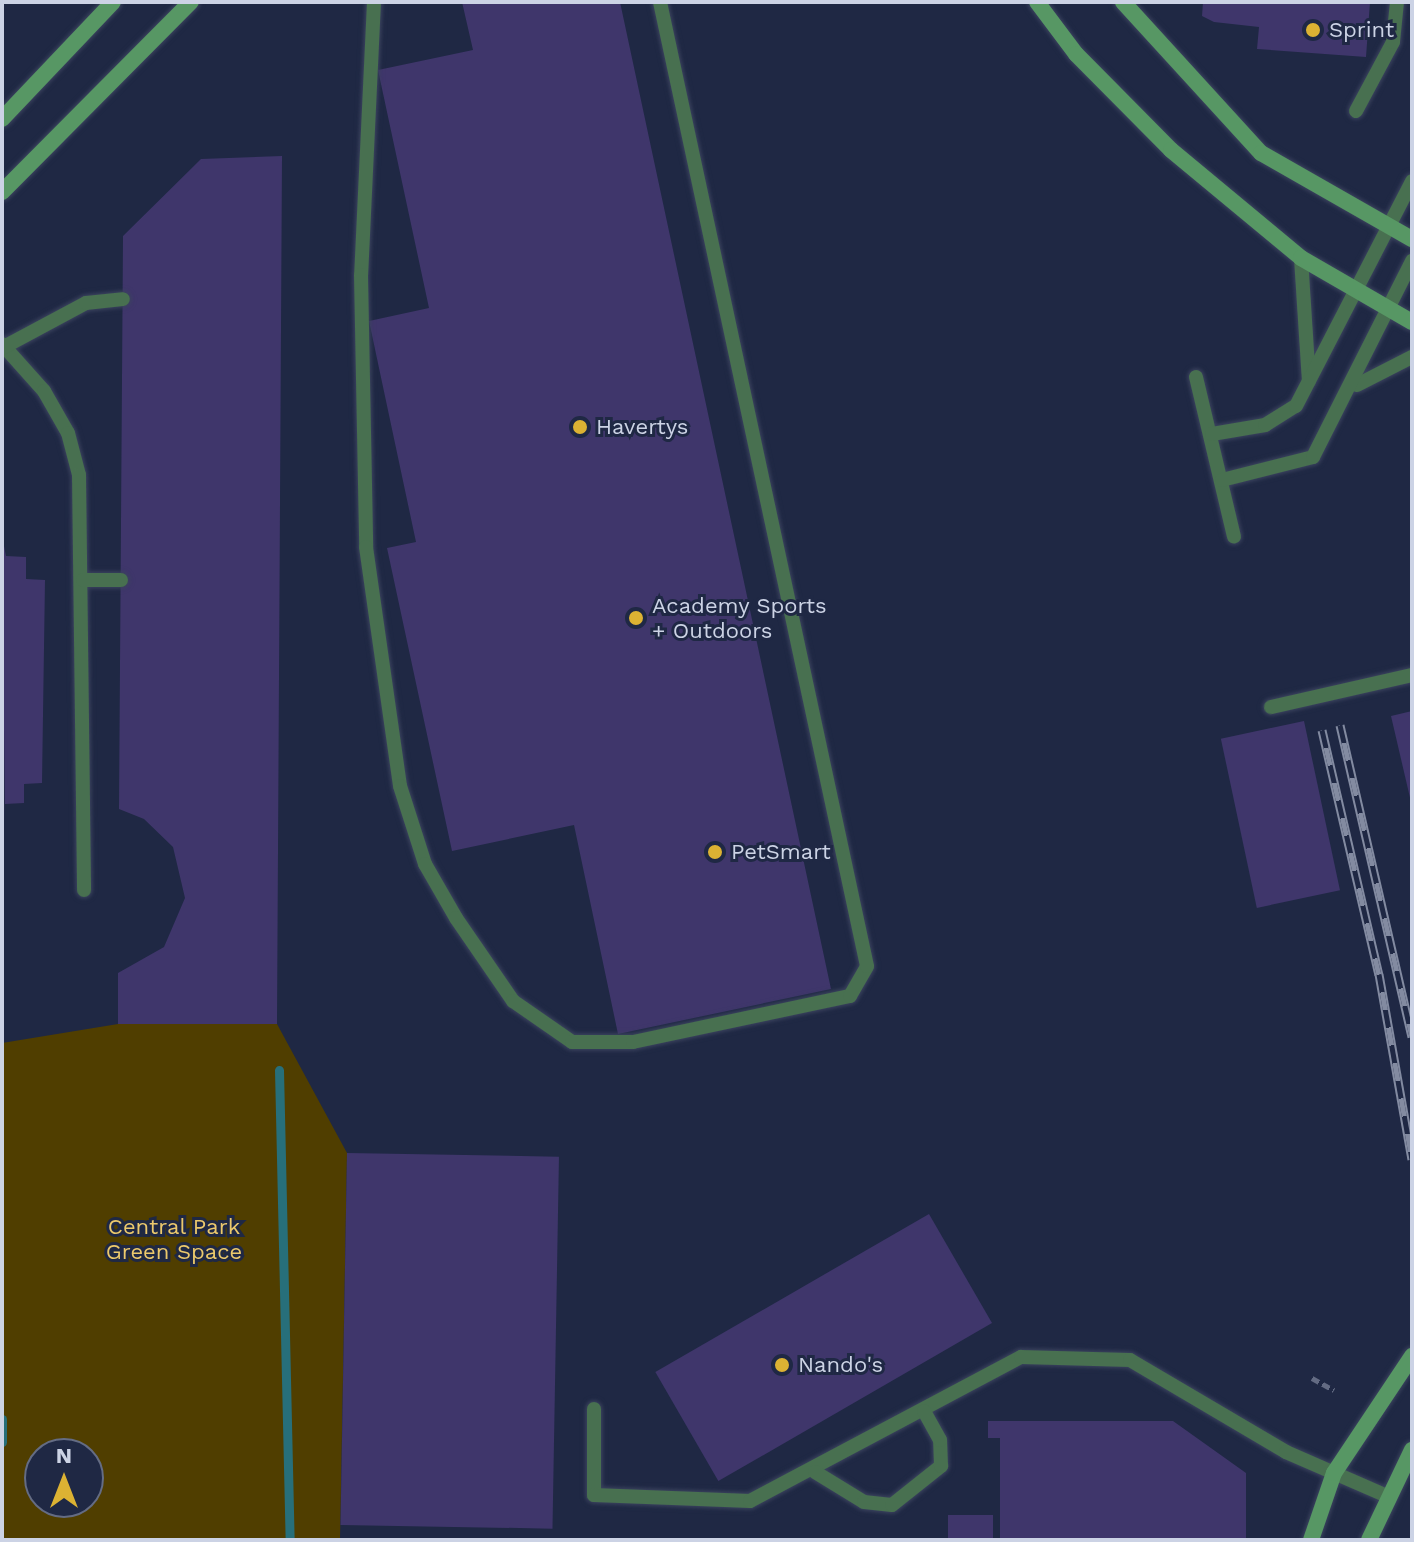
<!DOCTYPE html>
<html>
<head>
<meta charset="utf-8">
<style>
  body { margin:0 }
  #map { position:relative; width:1414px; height:1542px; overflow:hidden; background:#1f2844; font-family:"Work Sans",sans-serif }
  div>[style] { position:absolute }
  .green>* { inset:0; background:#503e00 }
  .stream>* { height:9px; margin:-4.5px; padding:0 4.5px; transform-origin:4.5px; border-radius:4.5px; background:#276f7a }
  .building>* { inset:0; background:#3f366b; transform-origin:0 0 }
  .path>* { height:5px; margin-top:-2.5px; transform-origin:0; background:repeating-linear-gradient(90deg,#636b83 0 8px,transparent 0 12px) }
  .roads { filter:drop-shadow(0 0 2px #3b435e) drop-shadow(0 0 2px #3b435e) }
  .lane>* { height:14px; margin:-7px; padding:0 7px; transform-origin:7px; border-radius:7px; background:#487050 }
  .secondary>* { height:16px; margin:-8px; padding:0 8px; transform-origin:8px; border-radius:8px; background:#579764 }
  .rail>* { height:9px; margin-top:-4.5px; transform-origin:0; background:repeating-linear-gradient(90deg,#1f2844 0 18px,#838ba1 0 36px); box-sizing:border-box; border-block:2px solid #838ba1 }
  .dots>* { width:22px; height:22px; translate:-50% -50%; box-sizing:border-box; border:4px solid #1f2844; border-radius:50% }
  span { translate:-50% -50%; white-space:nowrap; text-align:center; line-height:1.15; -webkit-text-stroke:6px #1f2844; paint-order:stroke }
  .poi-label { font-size:22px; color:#ccd3e5 }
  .left { translate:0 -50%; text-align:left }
  .park-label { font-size:22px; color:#ecc96c }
  .frame { position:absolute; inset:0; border:4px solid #ccd3e5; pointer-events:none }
  .north { position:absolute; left:24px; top:1438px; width:80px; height:80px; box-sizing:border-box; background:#1f2844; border:2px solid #646c84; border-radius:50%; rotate:0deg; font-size:22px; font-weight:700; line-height:32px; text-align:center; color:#ccd3e5 }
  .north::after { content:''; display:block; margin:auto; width:28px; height:36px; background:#dcb233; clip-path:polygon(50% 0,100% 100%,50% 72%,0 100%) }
</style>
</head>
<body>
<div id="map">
  <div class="green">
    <i style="clip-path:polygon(evenodd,118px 1024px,277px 1024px,347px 1153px,340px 1540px,2px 1540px,2px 1043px,118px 1024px,40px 1454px,88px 1454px,88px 1502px,40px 1502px,40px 1454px)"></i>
  </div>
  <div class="stream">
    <i style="left:279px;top:1070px;width:470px;rotate:88.7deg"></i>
    <i style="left:2px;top:1419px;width:23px;rotate:90deg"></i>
  </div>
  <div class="building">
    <i style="clip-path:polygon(462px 2px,620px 2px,831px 989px,618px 1034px,574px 825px,452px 851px,387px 548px,416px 542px,369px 321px,429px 308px,378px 70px,473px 50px)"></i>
    <i style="clip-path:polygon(1203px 2px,1370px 2px,1366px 57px,1257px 49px,1259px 27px,1214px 22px,1202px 16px)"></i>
    <i style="clip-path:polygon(282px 156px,277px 1024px,118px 1024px,118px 973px,164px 947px,185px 898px,173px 847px,144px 819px,119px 809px,123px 236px,201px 159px)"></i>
    <i style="clip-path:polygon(2px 536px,6px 556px,26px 557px,26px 579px,45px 580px,42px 783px,24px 784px,24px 803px,5px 804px,5px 824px)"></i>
    <i style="clip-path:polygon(1412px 711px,1412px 802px,1411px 802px,1391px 716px)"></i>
    <i style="left:1304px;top:721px;width:173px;height:85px;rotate:78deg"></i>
    <i style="left:347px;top:1153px;width:212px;height:372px;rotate:1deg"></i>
    <i style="left:929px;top:1214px;width:126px;height:316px;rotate:60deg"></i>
    <i style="clip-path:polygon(988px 1421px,1173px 1421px,1246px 1473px,1246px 1540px,1000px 1540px,1000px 1438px,988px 1438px)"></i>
    <i style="left:948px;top:1515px;width:45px;height:25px"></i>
  </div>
  <div class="path">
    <i style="left:1312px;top:1378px;width:25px;rotate:29deg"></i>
  </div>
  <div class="roads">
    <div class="lane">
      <i style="left:374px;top:2px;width:273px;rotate:92.7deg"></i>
      <i style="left:361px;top:275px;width:272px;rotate:88.9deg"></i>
      <i style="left:366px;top:547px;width:241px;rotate:81.9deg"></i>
      <i style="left:400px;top:786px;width:82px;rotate:72.2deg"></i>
      <i style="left:425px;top:864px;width:62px;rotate:60.1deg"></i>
      <i style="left:456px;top:918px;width:101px;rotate:55.5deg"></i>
      <i style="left:513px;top:1001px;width:72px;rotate:34.8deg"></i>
      <i style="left:572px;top:1042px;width:61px"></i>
      <i style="left:633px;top:1042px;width:222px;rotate:-12deg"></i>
      <i style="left:850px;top:996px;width:34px;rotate:-60deg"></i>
      <i style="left:867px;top:966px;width:986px;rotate:-102.12deg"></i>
      <i style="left:1356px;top:111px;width:78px;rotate:-61.8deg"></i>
      <i style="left:1393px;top:42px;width:40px;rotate:-84.3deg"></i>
      <i style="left:1301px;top:258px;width:123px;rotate:86.3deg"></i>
      <i style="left:2px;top:344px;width:63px;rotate:48.2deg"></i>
      <i style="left:44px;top:391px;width:48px;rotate:60.3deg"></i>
      <i style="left:68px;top:433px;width:43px;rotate:75.3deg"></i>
      <i style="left:79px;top:475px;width:415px;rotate:89.3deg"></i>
      <i style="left:2px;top:348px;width:95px;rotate:-28.2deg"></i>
      <i style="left:86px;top:303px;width:37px;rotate:-6deg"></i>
      <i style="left:1196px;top:377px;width:164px;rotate:76.6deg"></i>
      <i style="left:1357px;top:385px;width:62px;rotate:-27deg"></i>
      <i style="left:1212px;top:434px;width:54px;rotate:-9.6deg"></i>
      <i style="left:1265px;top:425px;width:36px;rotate:-32deg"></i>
      <i style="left:1296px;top:406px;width:253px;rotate:-62.7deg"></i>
      <i style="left:1222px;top:480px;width:94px;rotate:-14.2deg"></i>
      <i style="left:1313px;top:457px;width:220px;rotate:-63.2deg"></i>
      <i style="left:83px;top:580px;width:38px"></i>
      <i style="left:1271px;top:707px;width:145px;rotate:-12.8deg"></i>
      <i style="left:594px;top:1409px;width:86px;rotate:90deg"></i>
      <i style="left:594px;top:1495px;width:156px;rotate:2.2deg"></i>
      <i style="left:750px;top:1501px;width:307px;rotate:-28deg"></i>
      <i style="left:1021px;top:1357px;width:109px;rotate:1.6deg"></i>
      <i style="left:1130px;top:1360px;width:181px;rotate:30.5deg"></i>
      <i style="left:1286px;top:1452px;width:108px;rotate:23.5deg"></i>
      <i style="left:815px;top:1472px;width:57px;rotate:31.5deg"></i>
      <i style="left:864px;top:1502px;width:28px;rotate:6deg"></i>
      <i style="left:892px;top:1505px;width:63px;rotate:-38.5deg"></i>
      <i style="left:941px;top:1466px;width:26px;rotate:-92deg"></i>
      <i style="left:940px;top:1440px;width:33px;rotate:-119deg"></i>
    </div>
    <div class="secondary">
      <i style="left:1037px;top:2px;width:65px;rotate:53.1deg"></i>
      <i style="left:1076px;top:54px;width:135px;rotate:45.3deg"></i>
      <i style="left:1171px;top:150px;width:169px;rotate:39.7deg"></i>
      <i style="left:1301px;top:258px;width:128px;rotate:30deg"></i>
      <i style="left:1123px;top:2px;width:205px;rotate:47.6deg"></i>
      <i style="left:1261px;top:153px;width:174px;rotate:29.7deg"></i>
      <i style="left:2px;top:119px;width:161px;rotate:-46.5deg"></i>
      <i style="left:2px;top:192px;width:268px;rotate:-45.2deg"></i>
      <i style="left:1311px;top:1540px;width:71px;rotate:-71.1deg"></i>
      <i style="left:1334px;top:1473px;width:141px;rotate:-56.3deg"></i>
      <i style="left:1369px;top:1540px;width:100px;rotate:-64.5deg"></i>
    </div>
  </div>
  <div class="rail">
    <i style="left:1340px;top:725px;width:320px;rotate:77deg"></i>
    <i style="left:1322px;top:730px;width:251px;rotate:76.9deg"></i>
    <i style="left:1379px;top:974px;width:188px;rotate:79.9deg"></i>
  </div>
  <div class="dots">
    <i style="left:1313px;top:30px;background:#dcb233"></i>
    <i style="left:580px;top:427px;background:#dcb233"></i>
    <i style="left:636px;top:618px;background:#dcb233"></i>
    <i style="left:715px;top:852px;background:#dcb233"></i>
    <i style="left:782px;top:1365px;background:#dcb233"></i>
  </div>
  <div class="poi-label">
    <span class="left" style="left:1329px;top:30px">Sprint</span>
    <span class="left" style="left:596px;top:427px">Havertys</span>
    <span class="left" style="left:652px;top:618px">Academy Sports<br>+ Outdoors</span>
    <span class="left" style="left:731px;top:852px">PetSmart</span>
    <span class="left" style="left:798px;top:1365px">Nando's</span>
  </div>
  <div class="park-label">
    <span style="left:174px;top:1239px">Central Park<br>Green Space</span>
  </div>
  <div class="frame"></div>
  <div class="north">N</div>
</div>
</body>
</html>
